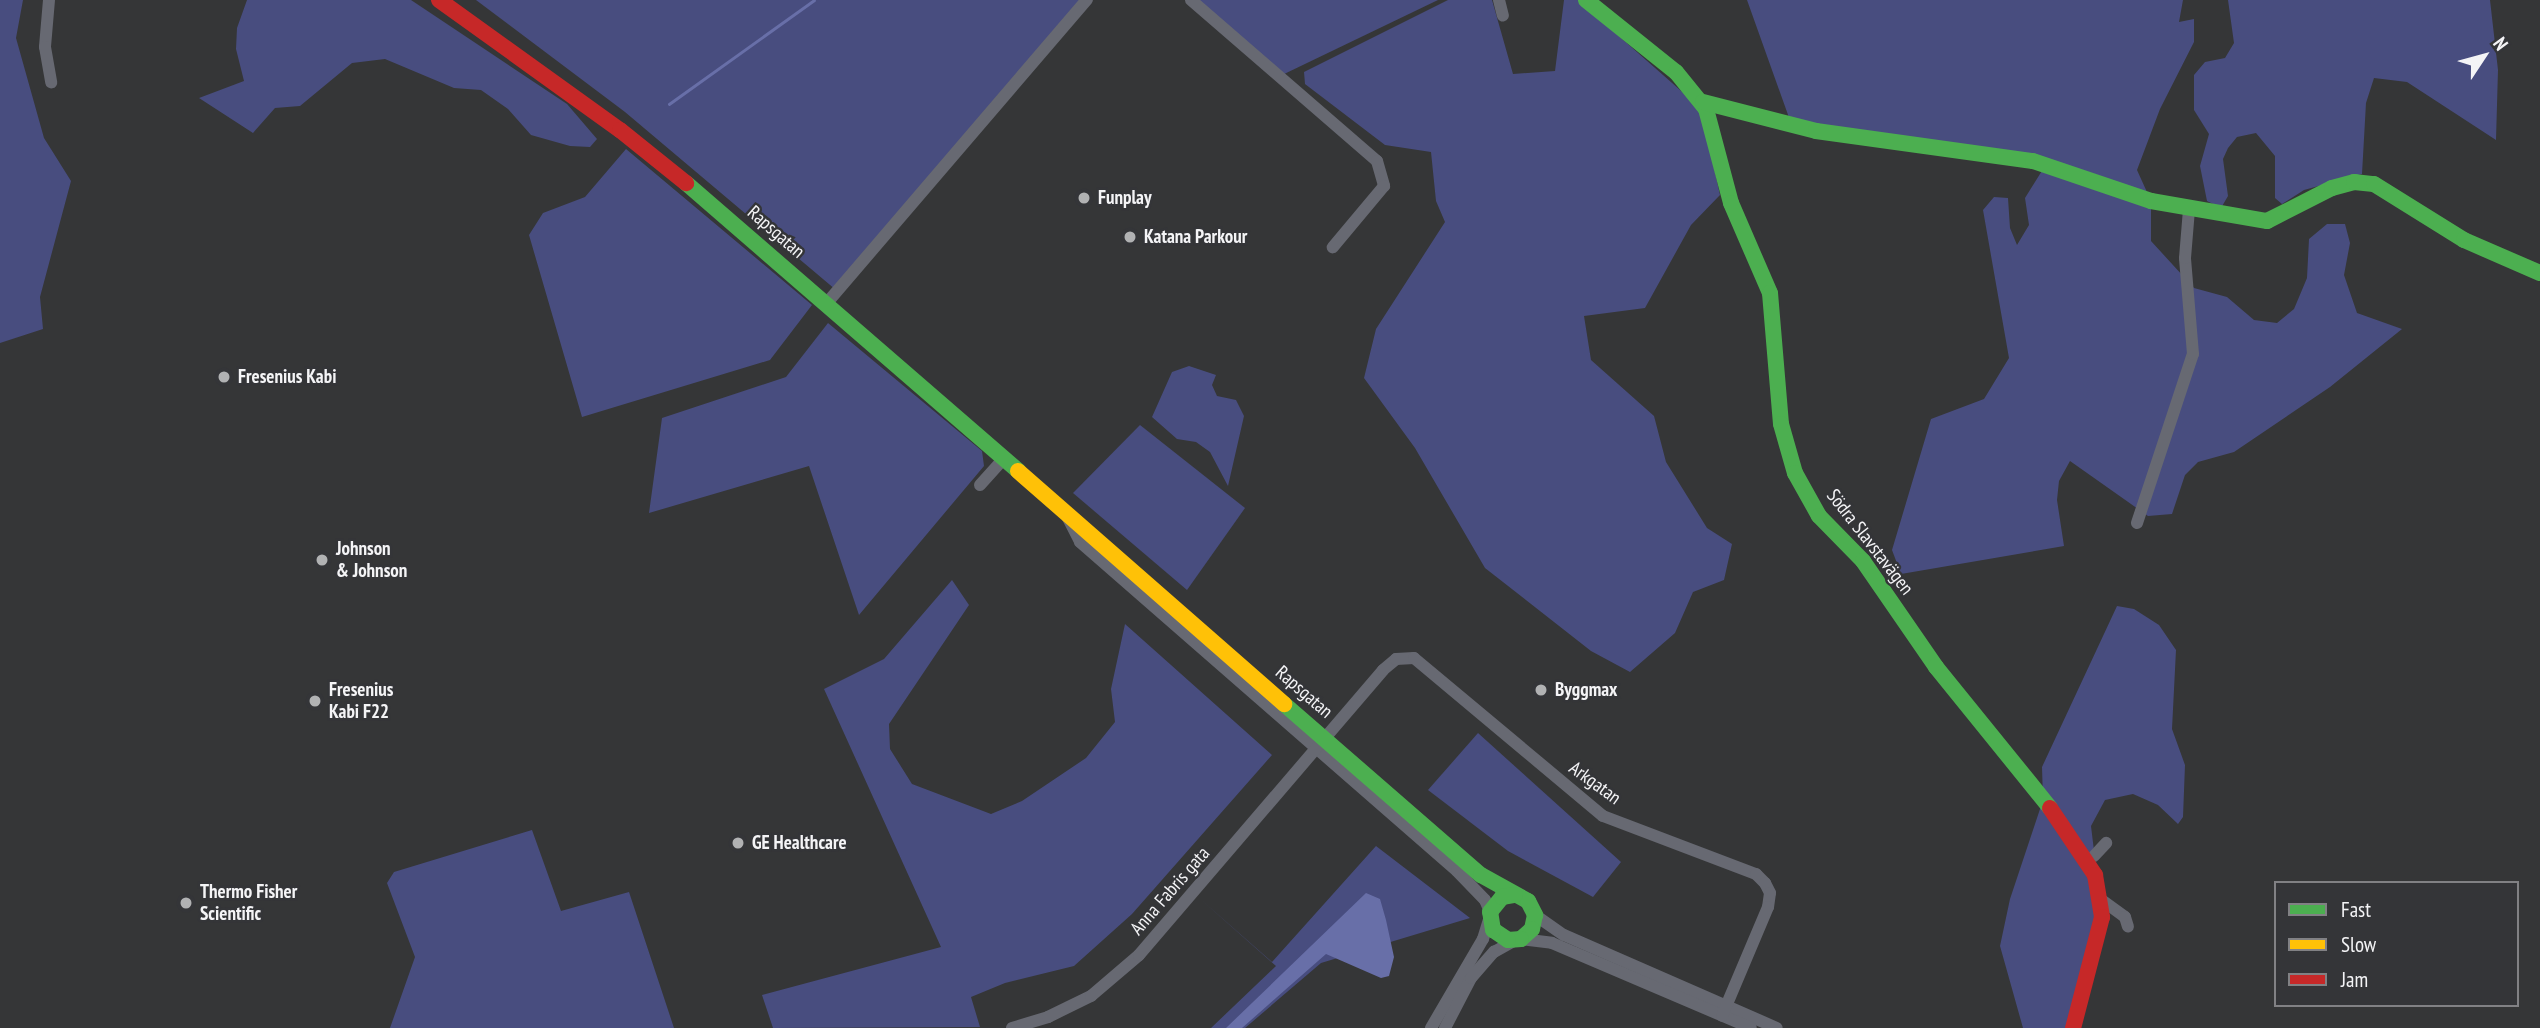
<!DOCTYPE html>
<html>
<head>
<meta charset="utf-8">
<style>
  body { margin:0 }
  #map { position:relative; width:2540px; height:1028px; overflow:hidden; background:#353637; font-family:"PT Sans Narrow",sans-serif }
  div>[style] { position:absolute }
  .green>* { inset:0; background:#484d7f }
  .water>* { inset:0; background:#686fa8 }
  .stream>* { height:2.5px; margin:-1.25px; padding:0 1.25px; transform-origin:1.25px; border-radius:1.25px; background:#686fa8 }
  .street>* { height:12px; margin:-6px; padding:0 6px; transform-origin:6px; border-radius:6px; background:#676972 }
  .fast>* { height:16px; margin:-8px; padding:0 8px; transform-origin:8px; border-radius:8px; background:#4caf50 }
  .slow>* { height:16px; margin:-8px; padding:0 8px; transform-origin:8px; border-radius:8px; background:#ffc107 }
  .jam>* { height:16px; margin:-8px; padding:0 8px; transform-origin:8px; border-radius:8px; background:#c62828 }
  .dots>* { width:19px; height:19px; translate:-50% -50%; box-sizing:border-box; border:4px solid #343538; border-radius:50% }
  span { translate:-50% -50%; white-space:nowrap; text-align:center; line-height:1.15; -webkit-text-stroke:5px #343538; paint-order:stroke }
  .poi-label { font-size:19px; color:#f4f4f6; font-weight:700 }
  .left { translate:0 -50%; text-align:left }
  .street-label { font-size:19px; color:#f4f4f6 }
  .legend { position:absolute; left:2274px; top:881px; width:245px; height:126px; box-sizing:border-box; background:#343538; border:2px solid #818184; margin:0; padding:9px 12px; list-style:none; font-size:21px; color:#f4f4f6 }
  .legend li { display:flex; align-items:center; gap:14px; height:35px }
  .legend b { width:35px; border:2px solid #818184 }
  .north { position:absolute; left:2449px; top:21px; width:70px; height:70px; -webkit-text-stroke:5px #343538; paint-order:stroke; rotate:54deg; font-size:19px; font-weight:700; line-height:28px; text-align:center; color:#f4f4f6 }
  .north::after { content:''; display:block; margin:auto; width:24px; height:32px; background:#f4f4f6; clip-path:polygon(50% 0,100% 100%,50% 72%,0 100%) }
</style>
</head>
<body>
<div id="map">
  <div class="green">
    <i style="clip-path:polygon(0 0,23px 0,16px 38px,44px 138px,71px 181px,40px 297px,43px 329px,0 343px)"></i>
    <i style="clip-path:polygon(247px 0,411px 0,567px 104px,597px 139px,590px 147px,570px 146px,531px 135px,508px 109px,481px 90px,454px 88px,385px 59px,352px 63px,300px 106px,275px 108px,253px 133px,199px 98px,244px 81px,236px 49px,237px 28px)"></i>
    <i style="clip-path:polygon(476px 0,1087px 0,836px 290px,625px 112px)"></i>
    <i style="clip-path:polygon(1191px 0,1438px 0,1280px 76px)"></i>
    <i style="clip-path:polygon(1448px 0,1492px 0,1513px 74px,1555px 71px,1564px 0,1578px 0,1697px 105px,1708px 140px,1720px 195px,1691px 225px,1645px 308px,1584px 316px,1591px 360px,1654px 416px,1666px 462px,1707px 528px,1732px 544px,1724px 580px,1693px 592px,1675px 633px,1630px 672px,1591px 651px,1485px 568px,1415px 448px,1364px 378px,1376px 329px,1445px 222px,1436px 201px,1431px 152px,1385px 145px,1305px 84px,1304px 72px)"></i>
    <i style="clip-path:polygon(1747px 0,2183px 0,2179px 22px,2194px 19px,2194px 42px,2160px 109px,2137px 170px,2151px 201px,2151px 241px,2194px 288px,2227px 297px,2254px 320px,2277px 323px,2294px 309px,2307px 278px,2309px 239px,2327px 224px,2345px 224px,2350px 243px,2344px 275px,2357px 313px,2402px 329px,2330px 387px,2234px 452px,2198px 462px,2185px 475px,2172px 514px,2148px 516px,2070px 461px,2059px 481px,2057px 500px,2064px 546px,1901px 574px,1892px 550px,1931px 419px,1984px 399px,2009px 358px,1983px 210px,1994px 197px,2008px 198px,2010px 228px,2017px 245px,2029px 225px,2025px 198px,2045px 166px,1792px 126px)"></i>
    <i style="clip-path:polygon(2228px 0,2490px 0,2498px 70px,2496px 140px,2407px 82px,2374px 78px,2366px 103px,2362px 174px,2304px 190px,2282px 204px,2275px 198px,2275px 156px,2256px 133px,2237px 137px,2228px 148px,2223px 159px,2228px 196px,2221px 208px,2207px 201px,2200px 166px,2209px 134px,2194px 110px,2194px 75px,2205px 62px,2225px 58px,2234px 43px)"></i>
    <i style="clip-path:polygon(626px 149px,812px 305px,770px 360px,582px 417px,529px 235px,543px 213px,585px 197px)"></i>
    <i style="clip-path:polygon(828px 323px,982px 451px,984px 466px,859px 615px,809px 466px,649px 513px,662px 418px,786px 377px)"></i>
    <i style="clip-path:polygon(1189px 366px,1216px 375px,1212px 385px,1217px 396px,1236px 400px,1244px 416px,1228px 486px,1210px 452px,1196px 442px,1177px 439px,1152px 417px,1172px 372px)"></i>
    <i style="clip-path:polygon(1140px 425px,1245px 508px,1187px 590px,1073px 493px)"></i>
    <i style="clip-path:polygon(952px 580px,969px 605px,889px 724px,890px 749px,912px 784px,991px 814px,1022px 801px,1086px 758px,1115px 722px,1111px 689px,1125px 624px,1272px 755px,1132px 914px,1074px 966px,1005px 983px,971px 997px,980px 1027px,773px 1028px,762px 995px,941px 947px,824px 689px,884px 659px)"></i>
    <i style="clip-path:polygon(2117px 606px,2134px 609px,2159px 625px,2176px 650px,2172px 729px,2185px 765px,2183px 817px,2178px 824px,2158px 805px,2133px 794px,2105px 800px,2091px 826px,2102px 917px,2073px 1028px,2023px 1028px,2000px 946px,2010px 899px,2043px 800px,2042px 767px)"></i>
    <i style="clip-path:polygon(1478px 733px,1621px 862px,1593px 897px,1508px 851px,1428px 790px)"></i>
    <i style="clip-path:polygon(532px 830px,561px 911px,629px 892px,674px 1028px,390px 1028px,415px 957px,387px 883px,394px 872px)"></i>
    <i style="clip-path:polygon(1376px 846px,1470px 918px,1321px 963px,1245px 1028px,1211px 1028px,1276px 966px,1198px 897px,1272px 962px)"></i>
  </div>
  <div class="water">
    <i style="clip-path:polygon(1366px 893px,1380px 899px,1386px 920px,1394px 957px,1389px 976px,1381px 978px,1326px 954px,1242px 1028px,1226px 1028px)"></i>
  </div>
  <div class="stream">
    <i style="left:669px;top:104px;width:178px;rotate:-35.6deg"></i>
  </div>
  <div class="street">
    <i style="left:49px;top:0;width:47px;rotate:94.9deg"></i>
    <i style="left:45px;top:47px;width:36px;rotate:80deg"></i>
    <i style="left:1191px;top:0;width:246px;rotate:40.9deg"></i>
    <i style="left:1377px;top:161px;width:26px;rotate:74deg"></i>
    <i style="left:1384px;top:186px;width:80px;rotate:129.9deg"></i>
    <i style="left:1499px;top:0;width:16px;rotate:76deg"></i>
    <i style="left:826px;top:304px;width:401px;rotate:-49.4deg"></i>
    <i style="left:980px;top:485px;width:36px;rotate:-48deg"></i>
    <i style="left:1068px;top:518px;width:27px;rotate:63deg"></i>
    <i style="left:1080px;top:542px;width:500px;rotate:41.11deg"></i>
    <i style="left:1457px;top:871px;width:40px;rotate:46deg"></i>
    <i style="left:1485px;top:900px;width:13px;rotate:67deg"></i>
    <i style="left:2137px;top:523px;width:178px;rotate:-71.7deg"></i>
    <i style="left:2193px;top:354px;width:96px;rotate:-94.8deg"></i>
    <i style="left:2185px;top:258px;width:49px;rotate:-85.3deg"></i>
    <i style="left:2094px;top:856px;width:18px;rotate:-47deg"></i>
    <i style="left:2099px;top:898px;width:32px;rotate:36deg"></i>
    <i style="left:2125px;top:917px;width:10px;rotate:73deg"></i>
    <i style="left:1535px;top:915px;width:35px;rotate:35deg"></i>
    <i style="left:1564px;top:935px;width:232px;rotate:23.6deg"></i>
    <i style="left:1521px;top:939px;width:31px;rotate:7deg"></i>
    <i style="left:1552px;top:943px;width:216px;rotate:23.1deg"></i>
    <i style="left:1012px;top:1028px;width:38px;rotate:-17deg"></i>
    <i style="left:1048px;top:1017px;width:48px;rotate:-26deg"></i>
    <i style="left:1091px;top:996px;width:63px;rotate:-40.5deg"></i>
    <i style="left:1139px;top:955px;width:375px;rotate:-49.4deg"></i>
    <i style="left:1383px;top:670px;width:17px;rotate:-40deg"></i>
    <i style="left:1396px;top:659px;width:18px;rotate:-3deg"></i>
    <i style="left:1414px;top:658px;width:246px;rotate:39.9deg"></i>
    <i style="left:1603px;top:816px;width:164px;rotate:20.8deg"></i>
    <i style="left:1756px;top:874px;width:13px;rotate:45deg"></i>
    <i style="left:1765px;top:883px;width:11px;rotate:63deg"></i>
    <i style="left:1770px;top:893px;width:14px;rotate:98deg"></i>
    <i style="left:1768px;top:907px;width:118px;rotate:112.9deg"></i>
    <i style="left:1431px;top:1028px;width:103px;rotate:-59.7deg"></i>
    <i style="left:1483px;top:939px;width:21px;rotate:-73deg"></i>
    <i style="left:1445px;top:1028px;width:56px;rotate:-62.5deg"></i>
    <i style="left:1471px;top:978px;width:35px;rotate:-49deg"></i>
    <i style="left:1494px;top:952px;width:23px;rotate:-29deg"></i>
  </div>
  <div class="fast">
    <i style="left:1586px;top:0;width:115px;rotate:38.7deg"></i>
    <i style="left:1676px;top:72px;width:48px;rotate:51deg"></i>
    <i style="left:1706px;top:109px;width:97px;rotate:75.1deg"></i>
    <i style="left:1731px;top:203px;width:98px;rotate:66.6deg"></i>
    <i style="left:1770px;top:293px;width:131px;rotate:85.2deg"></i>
    <i style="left:1781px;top:424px;width:51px;rotate:74.1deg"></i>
    <i style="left:1795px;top:473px;width:49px;rotate:60.8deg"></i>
    <i style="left:1819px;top:516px;width:63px;rotate:45.6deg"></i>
    <i style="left:1863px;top:561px;width:129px;rotate:55.4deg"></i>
    <i style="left:1936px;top:667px;width:181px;rotate:51deg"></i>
    <i style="left:1703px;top:102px;width:117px;rotate:14.4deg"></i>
    <i style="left:1816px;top:131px;width:219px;rotate:7.9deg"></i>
    <i style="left:2033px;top:161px;width:125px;rotate:18.7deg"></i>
    <i style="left:2151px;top:201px;width:118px;rotate:9.8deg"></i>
    <i style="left:2267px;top:221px;width:73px;rotate:-26.9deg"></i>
    <i style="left:2332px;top:188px;width:23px;rotate:-15deg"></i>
    <i style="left:2354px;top:182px;width:20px;rotate:6deg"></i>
    <i style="left:2374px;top:184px;width:106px;rotate:31.9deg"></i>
    <i style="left:2464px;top:240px;width:83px;rotate:23.5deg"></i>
    <i style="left:686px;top:183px;width:440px;rotate:40.9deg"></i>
    <i style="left:1284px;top:704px;width:261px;rotate:41deg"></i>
    <i style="left:1481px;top:875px;width:54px;rotate:29deg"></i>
    <i style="left:1528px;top:901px;width:16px;rotate:63deg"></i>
    <i style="left:1535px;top:915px;width:14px;rotate:102deg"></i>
    <i style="left:1532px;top:929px;width:15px;rotate:138deg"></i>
    <i style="left:1521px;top:939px;width:13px;rotate:176deg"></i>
    <i style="left:1508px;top:940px;width:18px;rotate:-146deg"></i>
    <i style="left:1493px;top:930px;width:18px;rotate:-99deg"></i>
    <i style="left:1490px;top:912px;width:19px;rotate:-51deg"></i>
    <i style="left:1502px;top:897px;width:13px;rotate:-9deg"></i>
  </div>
  <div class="slow">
    <i style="left:1018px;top:471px;width:354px;rotate:41.2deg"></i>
  </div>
  <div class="jam">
    <i style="left:439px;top:0;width:223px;rotate:35.7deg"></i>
    <i style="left:620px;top:130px;width:85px;rotate:38.8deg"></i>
    <i style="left:2050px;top:808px;width:81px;rotate:56.1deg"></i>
    <i style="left:2095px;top:875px;width:43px;rotate:80.5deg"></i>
    <i style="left:2102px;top:917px;width:115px;rotate:104.6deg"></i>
  </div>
  <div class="dots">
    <i style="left:1084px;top:198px;background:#b1b2b3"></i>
    <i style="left:1130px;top:237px;background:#b1b2b3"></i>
    <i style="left:224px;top:377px;background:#b1b2b3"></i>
    <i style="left:322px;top:560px;background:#b1b2b3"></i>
    <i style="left:1541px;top:690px;background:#b1b2b3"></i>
    <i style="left:315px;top:701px;background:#b1b2b3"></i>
    <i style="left:738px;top:843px;background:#b1b2b3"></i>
    <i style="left:186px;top:903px;background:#b1b2b3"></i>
  </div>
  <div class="poi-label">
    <span class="left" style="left:1098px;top:198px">Funplay</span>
    <span class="left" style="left:1144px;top:237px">Katana Parkour</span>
    <span class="left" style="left:238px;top:377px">Fresenius Kabi</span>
    <span class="left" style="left:336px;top:560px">Johnson<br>&amp; Johnson</span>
    <span class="left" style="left:329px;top:701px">Fresenius<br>Kabi F22</span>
    <span class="left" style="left:1555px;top:690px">Byggmax</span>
    <span class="left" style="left:752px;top:843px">GE Healthcare</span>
    <span class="left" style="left:200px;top:903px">Thermo Fisher<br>Scientific</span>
  </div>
  <div class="street-label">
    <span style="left:776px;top:232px;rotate:41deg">Rapsgatan</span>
    <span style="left:1870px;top:542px;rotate:52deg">Södra Slavstavägen</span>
    <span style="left:1304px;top:692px;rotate:41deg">Rapsgatan</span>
    <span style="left:1595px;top:783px;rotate:36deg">Arkgatan</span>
    <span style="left:1170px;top:891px;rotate:-49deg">Anna Fabris gata</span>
  </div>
  <ul class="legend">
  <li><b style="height:9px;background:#4caf50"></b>Fast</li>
  <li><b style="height:9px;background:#ffc107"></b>Slow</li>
  <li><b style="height:9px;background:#c62828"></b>Jam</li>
  </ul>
  <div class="north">N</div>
</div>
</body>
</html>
